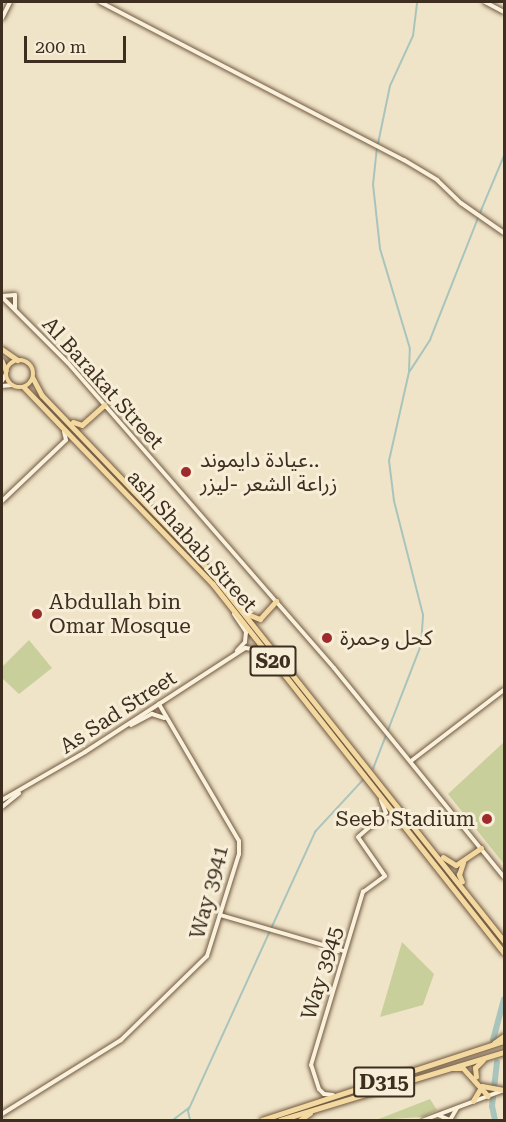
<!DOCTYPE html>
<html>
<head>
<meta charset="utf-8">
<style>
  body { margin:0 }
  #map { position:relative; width:506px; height:1122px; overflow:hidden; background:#f0e4c8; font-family:"Roboto Serif","Noto Sans Arabic",serif }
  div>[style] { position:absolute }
  .green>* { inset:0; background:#c9cf9b }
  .stream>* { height:1.5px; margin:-0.75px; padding:0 0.75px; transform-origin:0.75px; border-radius:0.75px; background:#a9c4bc }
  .river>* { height:6px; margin:-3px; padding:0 3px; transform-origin:3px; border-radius:3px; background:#a9c4bc }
  .roads { filter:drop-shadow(0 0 2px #6f573f) drop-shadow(0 0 2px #6f573f) }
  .secondary>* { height:4px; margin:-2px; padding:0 2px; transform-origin:2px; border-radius:2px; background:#faf1dc }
  .primary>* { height:4.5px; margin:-2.25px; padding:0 2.25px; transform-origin:2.25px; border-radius:2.25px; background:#f3d9a0 }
  .primary>.ring { margin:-2.25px; padding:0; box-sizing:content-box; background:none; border:4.5px solid #f3d9a0; border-radius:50% }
  .dots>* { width:16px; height:16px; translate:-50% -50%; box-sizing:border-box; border:3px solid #f7eed8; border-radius:50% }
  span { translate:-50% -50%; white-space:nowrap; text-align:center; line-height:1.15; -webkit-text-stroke:6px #f7eed8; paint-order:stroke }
  .shield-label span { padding:2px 4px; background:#f7eed8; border:2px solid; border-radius:4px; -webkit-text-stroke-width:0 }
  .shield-label { font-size:20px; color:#3d2e20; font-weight:700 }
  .street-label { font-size:21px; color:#3d2e20 }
  .poi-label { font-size:21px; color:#3d2e20 }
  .left { translate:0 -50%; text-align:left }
  .right { translate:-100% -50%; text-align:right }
  .frame { position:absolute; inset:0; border:3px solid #3d2e20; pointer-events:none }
  .scale { position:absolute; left:24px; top:36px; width:102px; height:27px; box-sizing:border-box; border:3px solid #3d2e20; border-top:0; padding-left:8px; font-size:18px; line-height:21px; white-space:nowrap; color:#3d2e20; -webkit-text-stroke:4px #f7eed8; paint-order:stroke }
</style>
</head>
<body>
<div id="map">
  <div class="green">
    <i style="clip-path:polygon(29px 640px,52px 668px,19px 694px,2px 678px,2px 667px)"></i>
    <i style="clip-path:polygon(504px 742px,504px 864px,448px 794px)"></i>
    <i style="clip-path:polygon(402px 942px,434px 974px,423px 1005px,380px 1017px)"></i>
    <i style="clip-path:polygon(430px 1099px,437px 1110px,422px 1117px,376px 1120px)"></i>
  </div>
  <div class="stream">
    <i style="left:378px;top:144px;width:59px;rotate:-78.3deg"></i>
    <i style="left:390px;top:86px;width:55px;rotate:-65.3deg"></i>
    <i style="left:413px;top:36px;width:34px;rotate:-83deg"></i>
    <i style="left:480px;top:213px;width:62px;rotate:-67.2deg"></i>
    <i style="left:410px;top:371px;width:37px;rotate:-57deg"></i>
    <i style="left:430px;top:340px;width:131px;rotate:-68.5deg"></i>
    <i style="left:373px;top:769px;width:133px;rotate:-68.8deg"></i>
    <i style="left:421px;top:645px;width:30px;rotate:-86deg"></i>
    <i style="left:423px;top:615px;width:118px;rotate:-104.3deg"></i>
    <i style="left:394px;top:501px;width:40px;rotate:-97.1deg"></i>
    <i style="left:389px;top:461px;width:91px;rotate:-77.3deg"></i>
    <i style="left:409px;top:372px;width:23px;rotate:-88deg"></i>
    <i style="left:410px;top:349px;width:104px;rotate:-106.7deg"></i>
    <i style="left:380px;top:249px;width:64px;rotate:-96.2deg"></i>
    <i style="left:373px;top:185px;width:36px;rotate:-84deg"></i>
    <i style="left:173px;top:1120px;width:20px;rotate:-37deg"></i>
    <i style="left:190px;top:1120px;width:9px;rotate:-103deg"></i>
    <i style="left:188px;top:1111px;width:307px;rotate:-65.5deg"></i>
    <i style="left:315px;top:832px;width:71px;rotate:-47.3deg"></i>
  </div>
  <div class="river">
    <i style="left:493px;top:1040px;width:42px;rotate:-75deg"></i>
    <i style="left:495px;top:1120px;width:14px;rotate:-102deg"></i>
    <i style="left:492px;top:1106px;width:44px;rotate:-83.5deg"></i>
  </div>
  <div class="roads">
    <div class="secondary">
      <i style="left:100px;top:2px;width:343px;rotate:27.5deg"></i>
      <i style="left:404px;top:160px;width:39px;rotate:31deg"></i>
      <i style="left:437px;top:180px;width:33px;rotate:44deg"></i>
      <i style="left:461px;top:203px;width:52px;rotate:34.9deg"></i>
      <i style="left:485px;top:2px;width:21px;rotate:28deg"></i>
      <i style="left:2px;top:18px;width:18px;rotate:-63deg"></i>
      <i style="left:2px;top:296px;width:13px;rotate:-4deg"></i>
      <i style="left:15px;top:295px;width:14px;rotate:90deg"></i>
      <i style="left:2px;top:297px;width:93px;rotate:45deg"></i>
      <i style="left:68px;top:363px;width:405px;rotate:48.9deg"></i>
      <i style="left:334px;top:668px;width:269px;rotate:50.9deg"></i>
      <i style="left:2px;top:381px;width:8px;rotate:-60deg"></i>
      <i style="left:2px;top:386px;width:10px;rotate:-6deg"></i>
      <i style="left:2px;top:501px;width:88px;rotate:-43.6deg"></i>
      <i style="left:66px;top:440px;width:9px;rotate:-103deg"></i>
      <i style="left:234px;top:614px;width:22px;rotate:56deg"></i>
      <i style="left:246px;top:632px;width:10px;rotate:96deg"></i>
      <i style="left:245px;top:642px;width:12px;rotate:132deg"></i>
      <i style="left:131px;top:725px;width:24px;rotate:-28deg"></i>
      <i style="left:152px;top:714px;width:13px;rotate:18deg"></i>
      <i style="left:411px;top:761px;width:117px;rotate:-37.4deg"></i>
      <i style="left:2px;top:800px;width:96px;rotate:-30deg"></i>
      <i style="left:85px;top:752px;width:191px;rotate:-33deg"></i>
      <i style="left:245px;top:648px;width:15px;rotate:8deg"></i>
      <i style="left:260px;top:650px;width:21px;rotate:47deg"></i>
      <i style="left:2px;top:807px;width:22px;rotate:-39deg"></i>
      <i style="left:383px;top:818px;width:10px;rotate:-6deg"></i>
      <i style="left:393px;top:817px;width:13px;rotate:45deg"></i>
      <i style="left:220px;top:915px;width:129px;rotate:16.2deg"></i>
      <i style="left:333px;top:1095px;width:9px;rotate:-174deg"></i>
      <i style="left:324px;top:1094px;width:7px;rotate:-135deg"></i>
      <i style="left:319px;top:1089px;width:25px;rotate:-108deg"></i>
      <i style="left:311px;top:1065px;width:181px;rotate:-73.3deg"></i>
      <i style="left:363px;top:892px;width:27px;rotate:-36deg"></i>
      <i style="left:385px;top:876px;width:47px;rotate:-124.7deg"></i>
      <i style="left:358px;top:837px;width:37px;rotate:-41deg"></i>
      <i style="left:386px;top:813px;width:14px;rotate:-111deg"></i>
      <i style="left:2px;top:1114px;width:140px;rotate:-31.9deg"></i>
      <i style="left:121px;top:1040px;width:120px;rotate:-44.3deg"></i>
      <i style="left:207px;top:956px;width:107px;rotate:-72.6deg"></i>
      <i style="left:239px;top:854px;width:13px;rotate:-90deg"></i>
      <i style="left:239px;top:841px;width:159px;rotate:-120.3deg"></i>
      <i style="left:438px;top:1115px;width:13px;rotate:23deg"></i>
      <i style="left:450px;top:1120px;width:14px;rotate:-60deg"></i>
      <i style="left:424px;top:1120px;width:85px;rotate:-20.6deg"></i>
    </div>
    <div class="primary">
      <i style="left:2px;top:349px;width:19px;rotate:35deg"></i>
      <i class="ring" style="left:6px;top:360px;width:23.5px;height:23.5px"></i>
      <i style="left:2px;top:361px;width:10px;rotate:66deg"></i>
      <i style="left:33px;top:378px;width:19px;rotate:62deg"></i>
      <i style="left:42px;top:395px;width:243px;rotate:46.3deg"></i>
      <i style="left:210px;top:571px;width:472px;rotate:51.5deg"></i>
      <i style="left:24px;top:387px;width:273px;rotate:46.2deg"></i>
      <i style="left:213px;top:584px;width:469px;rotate:51.7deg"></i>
      <i style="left:73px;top:422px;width:9px;rotate:18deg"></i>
      <i style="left:82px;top:425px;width:30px;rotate:-42deg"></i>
      <i style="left:250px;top:615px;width:11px;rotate:22deg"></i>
      <i style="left:260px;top:619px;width:24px;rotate:-48deg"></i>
      <i style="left:443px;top:857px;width:15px;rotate:32deg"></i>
      <i style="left:456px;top:865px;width:30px;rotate:-34deg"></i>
      <i style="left:462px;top:882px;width:8px;rotate:-113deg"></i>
      <i style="left:459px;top:875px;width:13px;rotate:-72deg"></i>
      <i style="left:494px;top:1043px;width:12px;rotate:-35deg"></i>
      <i style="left:452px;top:1069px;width:12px"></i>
      <i style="left:464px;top:1069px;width:36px;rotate:48deg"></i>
      <i style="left:476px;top:1077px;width:9px;rotate:-96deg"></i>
      <i style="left:475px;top:1068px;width:11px;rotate:-45deg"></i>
      <i style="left:482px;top:1086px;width:22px;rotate:10deg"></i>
      <i style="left:473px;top:1101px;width:17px;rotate:-59deg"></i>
      <i style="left:262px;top:1120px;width:255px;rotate:-18.1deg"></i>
      <i style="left:280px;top:1120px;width:234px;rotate:-16.9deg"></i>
      <i style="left:300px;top:1120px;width:12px;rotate:-35deg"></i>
    </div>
  </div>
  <div class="dots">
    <i style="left:186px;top:472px;background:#9e2a2b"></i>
    <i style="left:37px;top:614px;background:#9e2a2b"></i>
    <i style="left:327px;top:638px;background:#9e2a2b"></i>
    <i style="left:487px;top:819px;background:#9e2a2b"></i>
  </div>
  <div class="shield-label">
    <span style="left:273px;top:661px">S20</span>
    <span style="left:384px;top:1082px">D315</span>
  </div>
  <div class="street-label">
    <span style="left:103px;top:383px;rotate:48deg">Al Barakat Street</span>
    <span style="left:192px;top:541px;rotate:48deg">ash Shabab Street</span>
    <span style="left:118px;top:712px;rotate:-33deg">As Sad Street</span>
    <span style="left:209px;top:892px;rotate:-75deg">Way 3941</span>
    <span style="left:322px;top:973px;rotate:-73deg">Way 3945</span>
  </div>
  <div class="poi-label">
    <span class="left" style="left:200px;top:472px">عيادة دايموند..<br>زراعة الشعر -ليزر</span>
    <span class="left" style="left:49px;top:614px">Abdullah bin<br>Omar Mosque</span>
    <span class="left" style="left:340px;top:638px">كحل وحمرة</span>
    <span class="right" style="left:475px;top:819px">Seeb Stadium</span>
  </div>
  <div class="frame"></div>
  <div class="scale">200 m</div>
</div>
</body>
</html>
